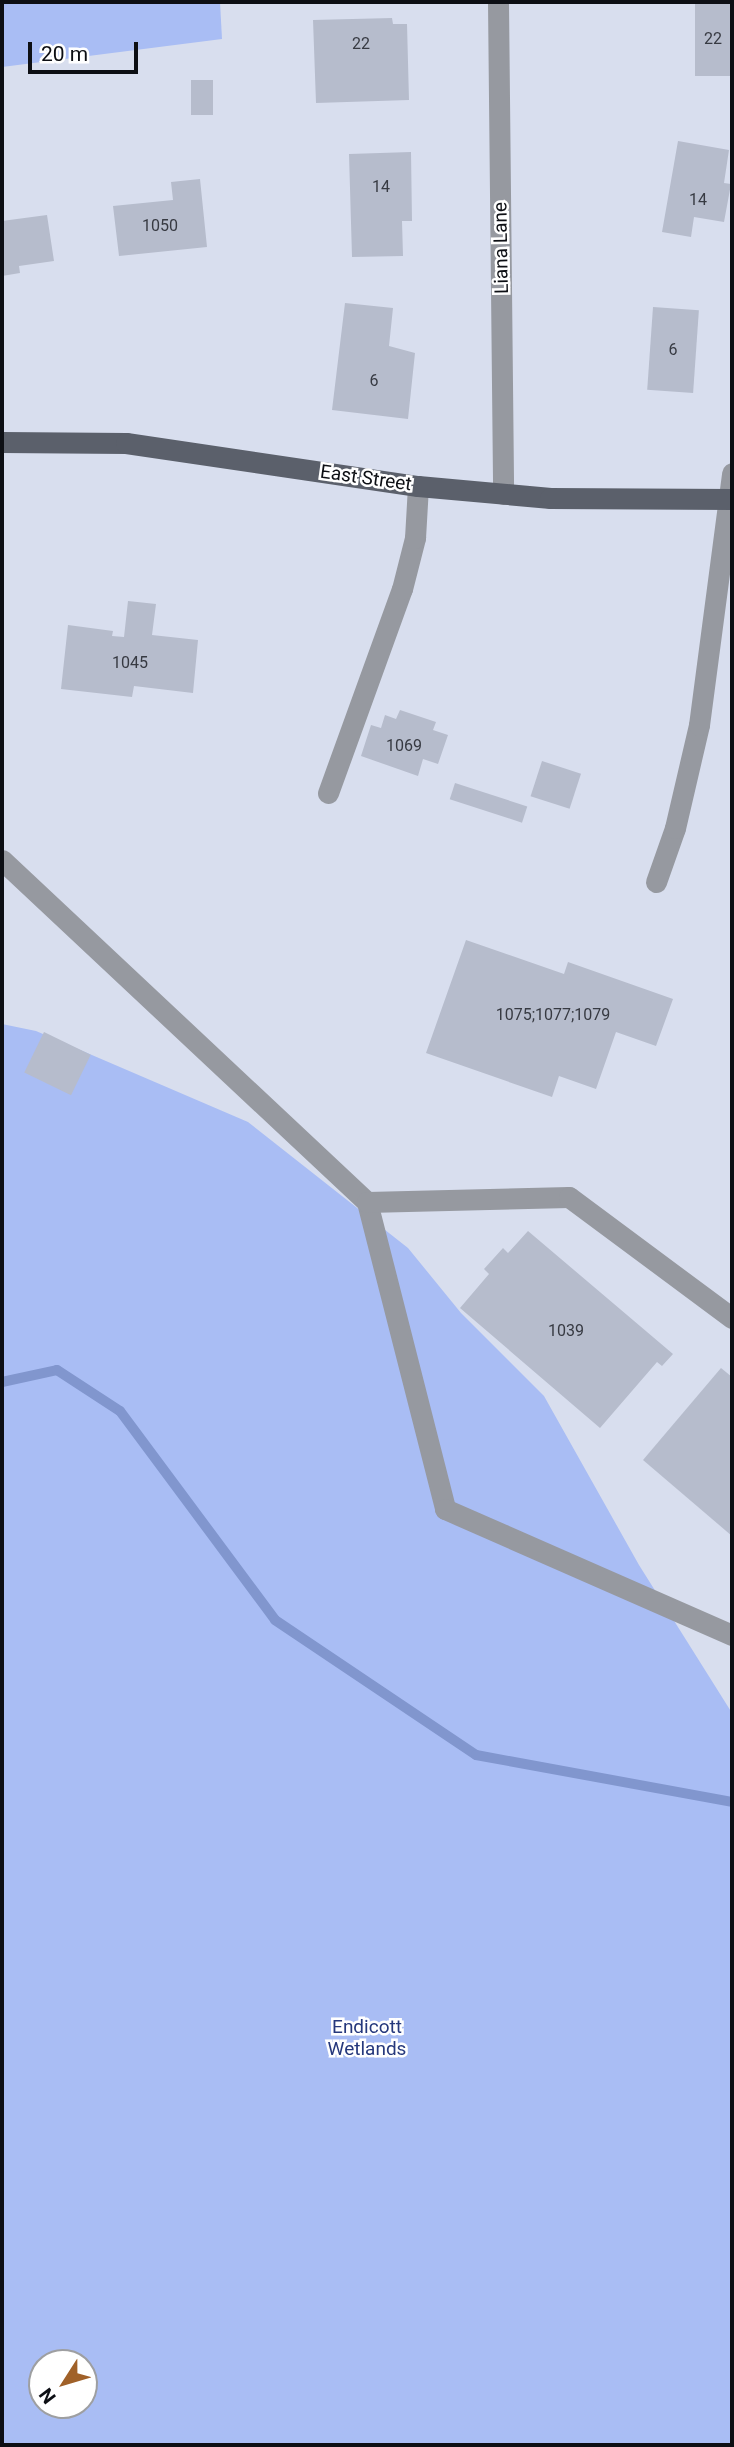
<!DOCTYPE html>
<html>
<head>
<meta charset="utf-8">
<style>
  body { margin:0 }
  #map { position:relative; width:734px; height:2447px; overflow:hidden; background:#d8deee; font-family:Roboto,sans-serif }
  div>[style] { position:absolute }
  .green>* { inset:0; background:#a9bdf4 }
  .stream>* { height:10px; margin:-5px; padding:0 5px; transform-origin:5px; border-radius:5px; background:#8196ce }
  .building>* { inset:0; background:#b6bccc; transform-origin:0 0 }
  .minor>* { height:21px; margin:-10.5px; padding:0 10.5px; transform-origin:10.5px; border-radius:10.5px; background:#9699a0 }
  .major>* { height:21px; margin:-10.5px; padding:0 10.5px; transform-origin:10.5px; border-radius:10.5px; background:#5b606b }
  span { translate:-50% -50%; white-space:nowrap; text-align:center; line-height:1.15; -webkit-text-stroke:5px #fff; paint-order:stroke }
  .number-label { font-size:16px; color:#373a42 }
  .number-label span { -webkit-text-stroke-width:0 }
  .street-label { font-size:19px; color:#0d0f14 }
  .park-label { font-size:19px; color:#25387c }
  .frame { position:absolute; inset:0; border:4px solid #0d0f14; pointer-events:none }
  .north { position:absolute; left:28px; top:2349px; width:70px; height:70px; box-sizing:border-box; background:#fff; border:2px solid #9e9fa1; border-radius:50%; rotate:233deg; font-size:19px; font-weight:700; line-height:28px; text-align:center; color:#0d0f14 }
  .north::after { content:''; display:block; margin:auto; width:24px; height:32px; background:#a06129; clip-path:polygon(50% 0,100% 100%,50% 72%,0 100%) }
  .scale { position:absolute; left:28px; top:42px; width:110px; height:32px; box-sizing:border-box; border:4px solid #0d0f14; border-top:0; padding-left:9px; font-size:21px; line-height:24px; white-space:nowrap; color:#0d0f14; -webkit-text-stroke:5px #fff; paint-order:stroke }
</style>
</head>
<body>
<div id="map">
  <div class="green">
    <i style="clip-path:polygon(2px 2px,220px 2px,222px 39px,2px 67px)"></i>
    <i style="clip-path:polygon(evenodd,2px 1024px,36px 1031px,248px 1122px,408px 1248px,461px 1313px,544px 1396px,639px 1565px,732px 1713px,732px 2445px,2px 2445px,2px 1024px,42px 2363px,84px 2363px,84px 2405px,42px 2405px,42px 2363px)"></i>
  </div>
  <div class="stream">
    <i style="left:2px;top:1382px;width:56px;rotate:-12.3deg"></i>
    <i style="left:57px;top:1370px;width:75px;rotate:33.1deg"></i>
    <i style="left:120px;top:1411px;width:260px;rotate:53.4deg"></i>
    <i style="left:275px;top:1620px;width:242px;rotate:33.9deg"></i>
    <i style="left:476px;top:1755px;width:260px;rotate:10.4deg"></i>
  </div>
  <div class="building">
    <i style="left:695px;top:2px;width:37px;height:74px"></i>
    <i style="clip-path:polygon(392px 18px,393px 24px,407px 24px,409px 100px,316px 103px,313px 20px)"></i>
    <i style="left:191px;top:80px;width:22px;height:35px"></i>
    <i style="clip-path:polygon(678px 141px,729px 150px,724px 183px,731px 184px,724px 222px,694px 217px,691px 237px,662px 232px)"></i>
    <i style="clip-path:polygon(411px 152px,412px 221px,402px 221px,403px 256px,352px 257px,349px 154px)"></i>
    <i style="clip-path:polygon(200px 179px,207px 247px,119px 256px,113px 206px,173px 200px,171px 182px)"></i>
    <i style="clip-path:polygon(47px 215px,54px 261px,19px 266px,20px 273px,2px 276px,2px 221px)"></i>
    <i style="clip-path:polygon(345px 303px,393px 308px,389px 346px,415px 353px,408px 419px,332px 410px)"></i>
    <i style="left:653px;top:307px;width:46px;height:83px;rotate:4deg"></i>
    <i style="clip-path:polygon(128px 601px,156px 604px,152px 635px,198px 640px,193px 693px,134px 686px,132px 697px,61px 689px,68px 625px,113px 631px,112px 636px,124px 637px)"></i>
    <i style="clip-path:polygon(400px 710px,436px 722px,433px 730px,448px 735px,438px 764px,423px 759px,418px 776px,361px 756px,371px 725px,381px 728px,385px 715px,396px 719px)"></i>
    <i style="left:542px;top:761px;width:41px;height:37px;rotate:18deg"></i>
    <i style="left:455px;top:783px;width:76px;height:17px;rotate:18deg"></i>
    <i style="clip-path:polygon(466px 940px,564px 974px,568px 962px,673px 999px,656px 1046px,616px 1032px,596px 1089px,559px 1076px,552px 1097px,426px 1053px)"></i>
    <i style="left:44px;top:1032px;width:52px;height:45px;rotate:26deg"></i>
    <i style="clip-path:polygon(528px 1231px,673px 1354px,662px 1366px,657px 1362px,600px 1428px,460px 1308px,489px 1274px,484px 1269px,503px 1248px,508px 1253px)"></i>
    <i style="clip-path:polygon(721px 1368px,732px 1377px,732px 1536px,643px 1460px)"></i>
  </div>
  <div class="minor">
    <i style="left:498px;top:2px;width:492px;rotate:89.4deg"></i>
    <i style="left:328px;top:793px;width:217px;rotate:-70.1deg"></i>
    <i style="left:402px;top:589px;width:53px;rotate:-75.7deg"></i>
    <i style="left:415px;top:538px;width:52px;rotate:-86.7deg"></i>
    <i style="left:2px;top:860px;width:500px;rotate:43.14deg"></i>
    <i style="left:367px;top:1202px;width:317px;rotate:75.7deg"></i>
    <i style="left:445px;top:1509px;width:313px;rotate:23.7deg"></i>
    <i style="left:656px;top:882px;width:57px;rotate:-70.6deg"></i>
    <i style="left:675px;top:828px;width:106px;rotate:-76.9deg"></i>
    <i style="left:699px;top:725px;width:254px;rotate:-82.5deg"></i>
    <i style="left:367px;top:1202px;width:202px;rotate:-1.4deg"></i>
    <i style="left:569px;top:1197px;width:203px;rotate:36.6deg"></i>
  </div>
  <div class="major">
    <i style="left:2px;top:442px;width:124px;rotate:0.5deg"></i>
    <i style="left:126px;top:443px;width:295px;rotate:8.4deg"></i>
    <i style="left:418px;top:486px;width:133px;rotate:5.2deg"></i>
    <i style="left:550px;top:498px;width:182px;rotate:0.3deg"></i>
  </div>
  <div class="number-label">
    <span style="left:713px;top:39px">22</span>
    <span style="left:361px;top:44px">22</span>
    <span style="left:381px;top:187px">14</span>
    <span style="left:698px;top:200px">14</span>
    <span style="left:160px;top:226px">1050</span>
    <span style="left:673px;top:350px">6</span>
    <span style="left:374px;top:381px">6</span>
    <span style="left:130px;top:663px">1045</span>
    <span style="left:404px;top:746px">1069</span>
    <span style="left:553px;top:1015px">1075;1077;1079</span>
    <span style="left:566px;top:1331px">1039</span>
  </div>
  <div class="street-label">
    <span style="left:501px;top:248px;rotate:-91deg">Liana Lane</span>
    <span style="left:366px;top:478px;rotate:8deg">East Street</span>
  </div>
  <div class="park-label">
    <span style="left:367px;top:2038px">Endicott<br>Wetlands</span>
  </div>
  <div class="frame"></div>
  <div class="north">N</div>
  <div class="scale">20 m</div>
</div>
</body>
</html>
